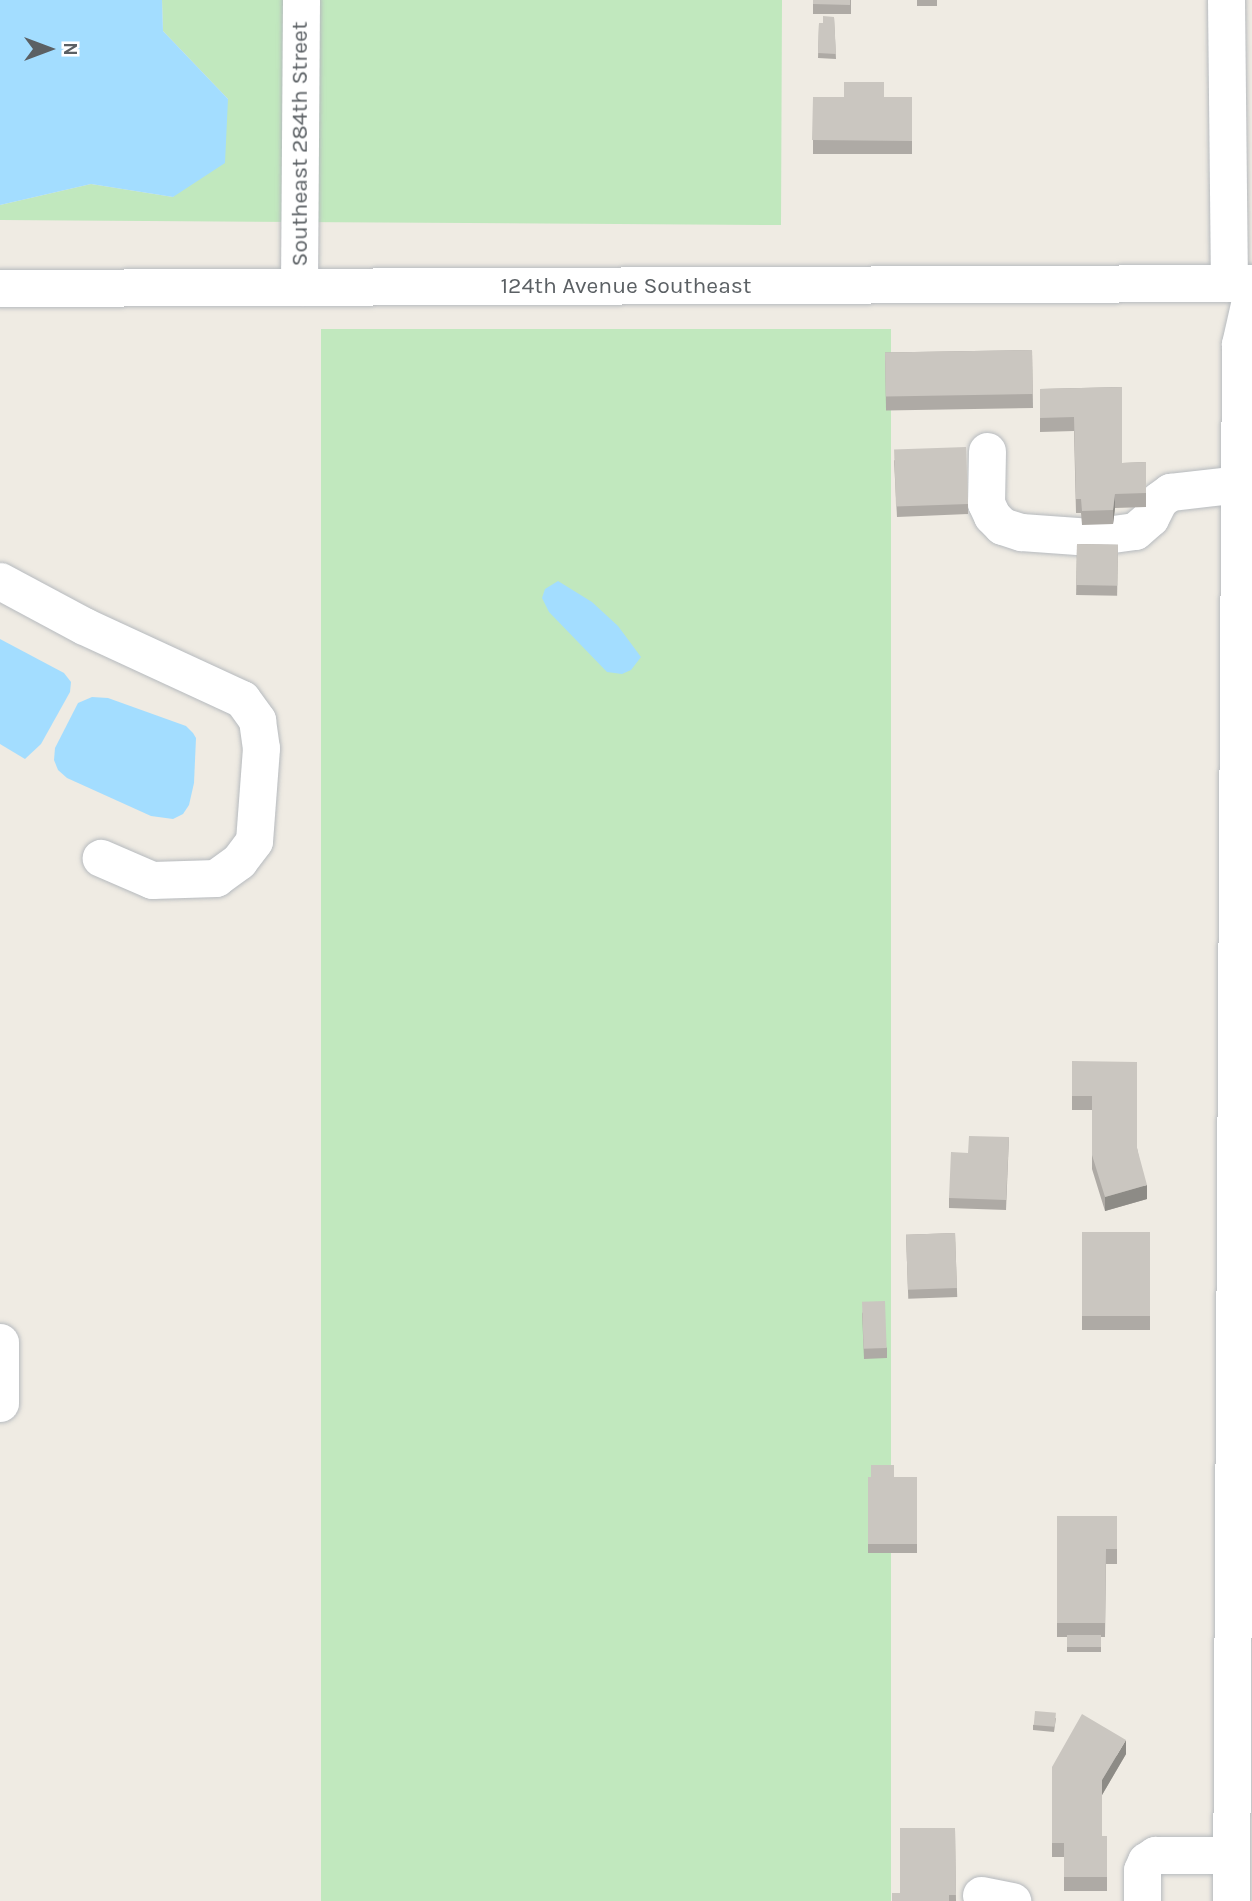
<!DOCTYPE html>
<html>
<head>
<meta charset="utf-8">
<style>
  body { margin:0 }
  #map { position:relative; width:1252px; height:1901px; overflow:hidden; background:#efebe3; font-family:Karla,sans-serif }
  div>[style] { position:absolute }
  .green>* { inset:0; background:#c1e8be; transform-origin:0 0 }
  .water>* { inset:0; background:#a3ddff }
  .roads { filter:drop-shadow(0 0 2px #b6babe) drop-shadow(0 0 2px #b6babe) }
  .minor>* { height:37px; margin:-18.5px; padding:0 18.5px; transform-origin:18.5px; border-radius:18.5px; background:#fff }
  .wall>* { inset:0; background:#aeaaa5; transform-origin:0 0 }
  .shaded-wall>* { inset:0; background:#8d8b86 }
  .building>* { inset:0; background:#cac6c0; transform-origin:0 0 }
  span { translate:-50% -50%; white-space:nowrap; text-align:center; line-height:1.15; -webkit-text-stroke:5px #fff; paint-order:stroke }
  .street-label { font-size:23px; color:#5b6064 }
  .north { position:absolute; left:14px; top:14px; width:70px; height:70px; -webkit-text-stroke:5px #fff; paint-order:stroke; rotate:90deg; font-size:19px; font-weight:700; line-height:28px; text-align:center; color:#5b6064 }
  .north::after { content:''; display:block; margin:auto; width:24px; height:32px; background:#5b6064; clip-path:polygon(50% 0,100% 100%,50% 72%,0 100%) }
</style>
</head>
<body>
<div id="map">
  <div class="green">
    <i style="clip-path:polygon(162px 0,782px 0,781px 225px,0 220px,0 205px,91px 184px,173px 197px,228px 99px,163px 31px)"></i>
    <i style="left:891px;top:329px;width:1572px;height:570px;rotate:90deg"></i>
  </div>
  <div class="water">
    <i style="clip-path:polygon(0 0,162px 0,163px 31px,228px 99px,225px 163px,173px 197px,91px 184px,0 205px)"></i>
    <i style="clip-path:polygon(558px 581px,592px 602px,618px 626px,641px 657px,631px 670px,622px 674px,607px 672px,549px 612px,542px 598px,545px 589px)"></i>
    <i style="clip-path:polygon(0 639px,64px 673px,71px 682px,70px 692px,41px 744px,25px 759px,0 744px)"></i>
    <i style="clip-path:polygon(92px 697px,108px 698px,186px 726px,193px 733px,196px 738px,194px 783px,189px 805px,183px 814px,173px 819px,151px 816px,67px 778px,58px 770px,54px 760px,55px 748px,78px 703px)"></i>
  </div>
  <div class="roads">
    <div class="minor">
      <i style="left:1226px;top:0;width:283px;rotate:89.4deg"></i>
      <i style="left:299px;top:287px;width:287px;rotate:-89.6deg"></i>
      <i style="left:0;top:288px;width:1252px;rotate:-0.23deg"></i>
      <i style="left:987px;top:451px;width:52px;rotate:91.1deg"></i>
      <i style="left:986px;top:503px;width:14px;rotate:65deg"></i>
      <i style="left:992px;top:516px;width:14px;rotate:45deg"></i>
      <i style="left:1002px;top:526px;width:20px;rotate:18deg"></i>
      <i style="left:1021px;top:532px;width:70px;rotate:4.1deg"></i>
      <i style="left:1091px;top:537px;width:44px;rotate:-7.8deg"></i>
      <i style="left:1135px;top:531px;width:20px;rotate:-41deg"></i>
      <i style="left:1150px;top:518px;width:20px;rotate:-63deg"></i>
      <i style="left:1159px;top:500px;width:14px;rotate:-36deg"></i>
      <i style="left:1170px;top:492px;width:69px;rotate:-6.6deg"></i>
      <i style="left:0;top:581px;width:95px;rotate:28.2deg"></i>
      <i style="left:84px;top:626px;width:174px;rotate:24.8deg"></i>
      <i style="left:242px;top:699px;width:26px;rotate:54deg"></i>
      <i style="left:257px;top:720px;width:28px;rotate:82deg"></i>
      <i style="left:261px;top:748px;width:93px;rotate:94.3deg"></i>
      <i style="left:254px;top:841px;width:25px;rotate:127deg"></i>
      <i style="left:239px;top:861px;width:29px;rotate:144deg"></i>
      <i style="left:216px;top:878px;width:64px;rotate:178.2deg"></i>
      <i style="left:152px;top:880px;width:56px;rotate:-156.7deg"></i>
      <i style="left:0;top:1342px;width:61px;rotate:90deg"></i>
      <i style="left:981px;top:1895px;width:32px;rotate:11deg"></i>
      <i style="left:1142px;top:1901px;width:31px;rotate:-90deg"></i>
      <i style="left:1142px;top:1870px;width:10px;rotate:-66deg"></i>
      <i style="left:1146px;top:1861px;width:11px;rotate:-34deg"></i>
      <i style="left:1155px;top:1855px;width:76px"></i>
      <i style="left:1231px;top:1901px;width:1557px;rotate:-89.67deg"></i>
      <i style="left:1240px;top:344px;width:54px;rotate:-77.2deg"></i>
    </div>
  </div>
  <div class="wall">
    <i style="left:813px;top:0;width:38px;height:14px"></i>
    <i style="left:917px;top:0;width:20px;height:6px"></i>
    <i style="clip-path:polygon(834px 17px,836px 59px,818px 58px,819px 23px,823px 23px)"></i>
    <i style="left:813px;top:97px;width:99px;height:57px"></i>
    <i style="left:1032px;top:350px;width:58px;height:147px;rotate:89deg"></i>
    <i style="clip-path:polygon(1122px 387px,1122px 463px,1146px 462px,1146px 507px,1115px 508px,1113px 524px,1082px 525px,1081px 513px,1076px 513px,1074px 431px,1040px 432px,1040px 389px)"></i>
    <i style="clip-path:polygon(894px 460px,968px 504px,968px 514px,897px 517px)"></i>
    <i style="left:1077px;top:544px;width:41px;height:51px;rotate:1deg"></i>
    <i style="clip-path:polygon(1072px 1061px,1137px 1148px,1147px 1199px,1105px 1211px,1092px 1169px,1092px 1110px,1072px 1110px)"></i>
    <i style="clip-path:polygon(1009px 1137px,1006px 1210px,949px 1208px,949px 1198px,968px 1153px)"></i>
    <i style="left:1082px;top:1232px;width:68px;height:98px"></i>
    <i style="left:955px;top:1233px;width:64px;height:49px;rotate:88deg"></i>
    <i style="clip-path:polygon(862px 1312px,887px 1348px,887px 1358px,864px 1359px)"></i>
    <i style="left:868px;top:1477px;width:49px;height:76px"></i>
    <i style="clip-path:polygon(1057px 1516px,1117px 1516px,1117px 1564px,1106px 1564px,1105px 1637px,1101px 1637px,1101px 1652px,1067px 1652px,1067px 1637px,1057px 1637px)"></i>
    <i style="clip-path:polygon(1056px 1718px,1054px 1732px,1033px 1730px,1033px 1725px)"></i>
    <i style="clip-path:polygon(1126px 1754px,1102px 1795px,1102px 1836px,1107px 1836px,1107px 1891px,1064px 1891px,1064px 1857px,1052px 1857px,1052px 1767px)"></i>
    <i style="clip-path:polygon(955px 1828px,956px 1901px,892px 1901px,900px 1893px)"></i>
  </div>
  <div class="shaded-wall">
    <i style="clip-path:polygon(1115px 494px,1115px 508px,1113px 524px,1113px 510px)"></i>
    <i style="clip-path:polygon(1147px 1185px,1147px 1199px,1105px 1211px,1105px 1197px)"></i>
    <i style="clip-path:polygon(1126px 1740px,1126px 1754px,1102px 1795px,1102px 1780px)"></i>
  </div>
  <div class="building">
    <i style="clip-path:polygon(813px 0,850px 0,850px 5px,813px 4px)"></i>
    <i style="clip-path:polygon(823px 16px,834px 17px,836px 54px,818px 53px,819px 23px,823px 23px)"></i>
    <i style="clip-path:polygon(844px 82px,884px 82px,884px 97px,912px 97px,912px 141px,812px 140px,813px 97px,844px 97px)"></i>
    <i style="left:1032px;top:350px;width:44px;height:147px;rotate:89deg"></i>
    <i style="clip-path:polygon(1122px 387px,1122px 463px,1146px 462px,1146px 493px,1115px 494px,1113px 510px,1082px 511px,1081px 499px,1076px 499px,1074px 417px,1040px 418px,1040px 389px)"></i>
    <i style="left:966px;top:447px;width:57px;height:72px;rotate:88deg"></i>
    <i style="left:1077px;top:544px;width:41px;height:41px;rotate:1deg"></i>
    <i style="clip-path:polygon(1072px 1061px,1137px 1062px,1137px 1148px,1147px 1185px,1105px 1197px,1092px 1155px,1092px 1096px,1072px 1096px)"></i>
    <i style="clip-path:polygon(969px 1136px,1009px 1137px,1006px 1200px,949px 1198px,951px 1152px,968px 1153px)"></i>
    <i style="left:1082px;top:1232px;width:68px;height:84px"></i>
    <i style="left:955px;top:1233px;width:55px;height:49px;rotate:88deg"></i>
    <i style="left:885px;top:1301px;width:47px;height:23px;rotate:88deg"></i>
    <i style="left:871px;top:1465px;width:23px;height:12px"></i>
    <i style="left:868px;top:1477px;width:49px;height:67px"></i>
    <i style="clip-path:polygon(1057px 1516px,1117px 1516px,1117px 1549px,1106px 1549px,1105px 1623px,1057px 1623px)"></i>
    <i style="left:1101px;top:1635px;width:12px;height:34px;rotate:90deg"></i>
    <i style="left:1035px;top:1711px;width:21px;height:14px;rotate:5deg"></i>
    <i style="clip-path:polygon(1082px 1714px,1126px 1740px,1102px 1780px,1102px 1836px,1107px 1836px,1107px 1877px,1064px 1877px,1064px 1843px,1052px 1843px,1052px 1767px)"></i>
    <i style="clip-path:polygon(900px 1828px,955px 1828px,956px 1895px,949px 1895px,949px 1901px,892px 1901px,892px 1893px,900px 1893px)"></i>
  </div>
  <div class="street-label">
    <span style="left:300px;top:144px;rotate:-90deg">Southeast 284th Street</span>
    <span style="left:626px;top:286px">124th Avenue Southeast</span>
  </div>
  <div class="north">N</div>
</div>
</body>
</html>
